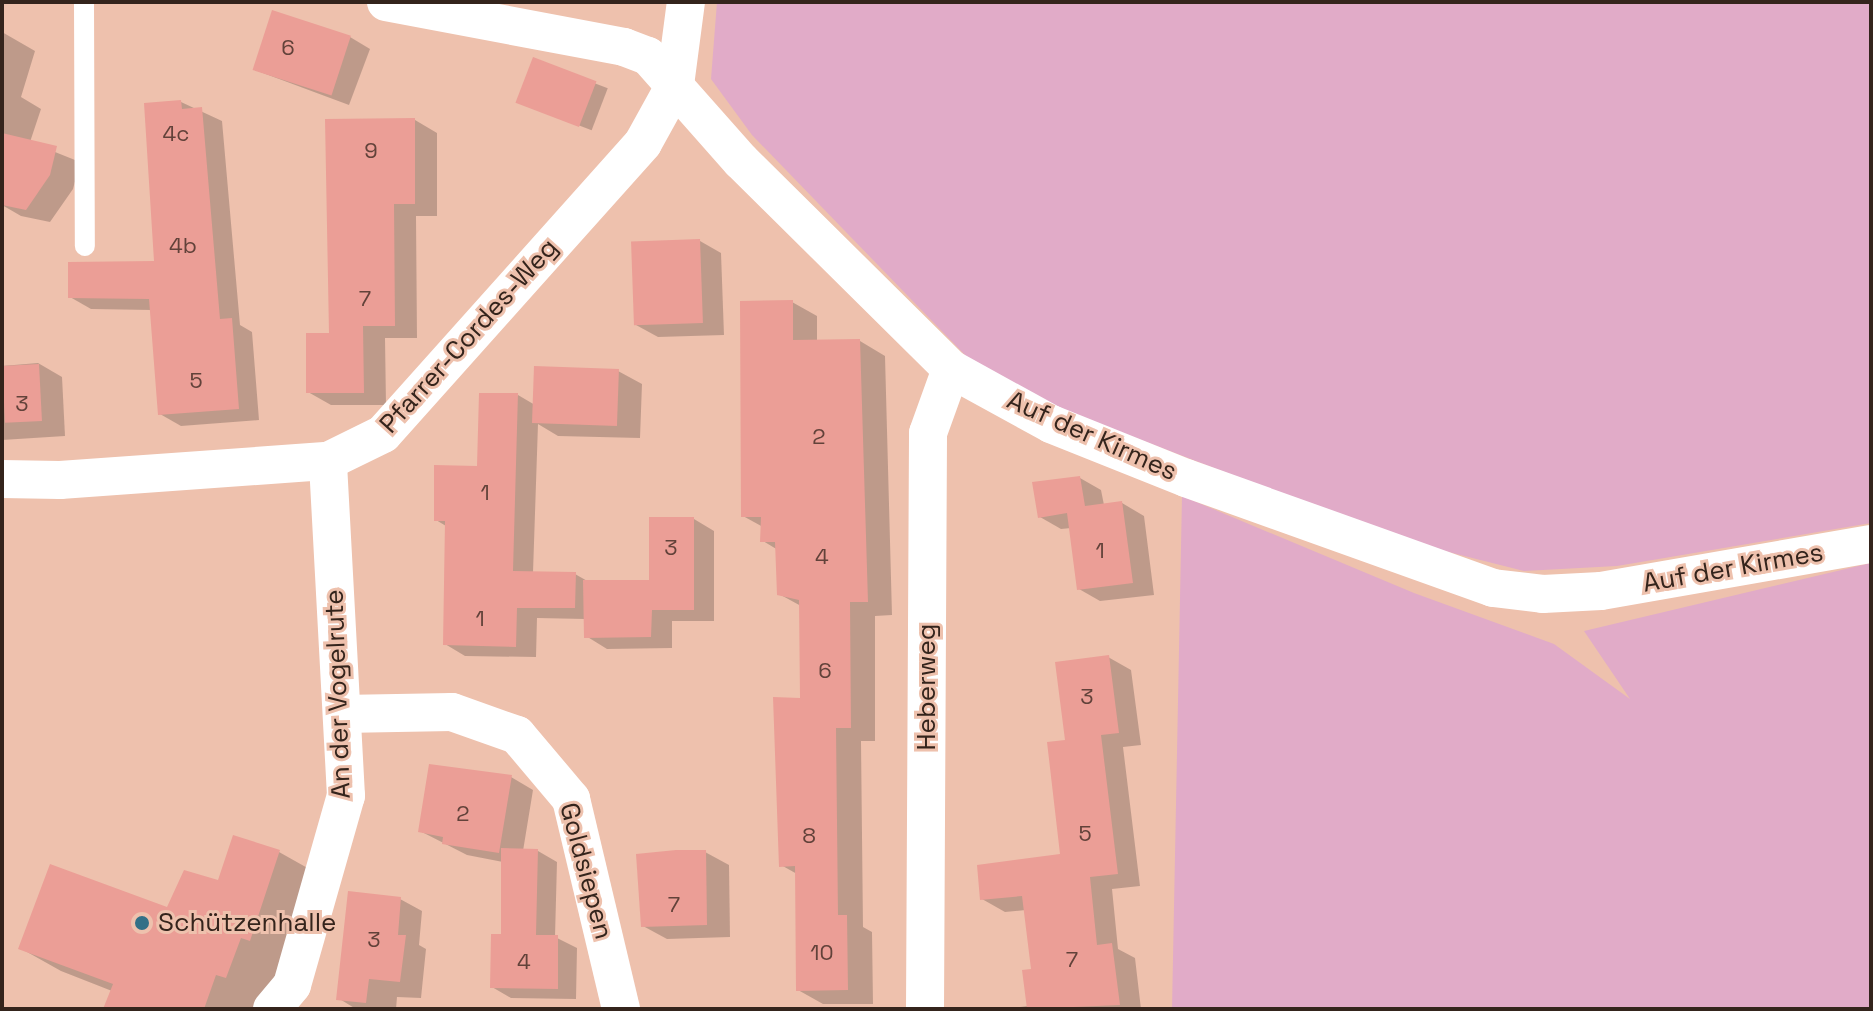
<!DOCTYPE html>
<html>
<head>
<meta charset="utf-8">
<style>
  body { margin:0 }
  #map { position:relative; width:1873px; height:1011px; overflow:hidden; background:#eec1ad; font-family:"Space Grotesk",sans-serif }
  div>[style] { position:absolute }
  .green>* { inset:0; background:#e1abc8 }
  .shadow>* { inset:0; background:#0003; transform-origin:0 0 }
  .building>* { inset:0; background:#eb9e96; transform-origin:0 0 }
  .lane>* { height:20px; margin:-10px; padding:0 10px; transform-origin:10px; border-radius:10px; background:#fff }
  .street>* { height:38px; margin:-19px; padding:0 19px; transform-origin:19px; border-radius:19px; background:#fff }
  .dots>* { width:22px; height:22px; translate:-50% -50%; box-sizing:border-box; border:4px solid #eec1ad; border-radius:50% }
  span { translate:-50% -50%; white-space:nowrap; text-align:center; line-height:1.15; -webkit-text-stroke:6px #eec1ad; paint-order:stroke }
  .number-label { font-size:22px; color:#62423a }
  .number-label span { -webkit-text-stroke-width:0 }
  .street-label { font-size:26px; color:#34241c }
  .poi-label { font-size:26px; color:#34241c }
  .left { translate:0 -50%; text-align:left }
  .frame { position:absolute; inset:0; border:4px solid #34241c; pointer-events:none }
</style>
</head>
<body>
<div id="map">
  <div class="green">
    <i style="clip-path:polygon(717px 2px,1871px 2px,1871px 523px,1617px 566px,1524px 571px,1401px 540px,1058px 408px,966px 356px,752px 135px,711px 79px)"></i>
    <i style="clip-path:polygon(1182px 496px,1414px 593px,1554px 644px,1630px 699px,1584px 631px,1871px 563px,1871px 1009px,1172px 1009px)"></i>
  </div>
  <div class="shadow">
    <i style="clip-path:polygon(2px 32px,35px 51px,21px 97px,41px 109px,30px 142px,80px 162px,73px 189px,50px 222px,21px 216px,2px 205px)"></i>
    <i style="clip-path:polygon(350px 37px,370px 49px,349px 105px,255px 70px)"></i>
    <i style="left:534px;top:60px;width:79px;height:45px;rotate:21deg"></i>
    <i style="clip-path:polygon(181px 102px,222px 121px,240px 325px,252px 332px,259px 420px,181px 426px,160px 414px,152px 310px,91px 309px,70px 297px,156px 263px)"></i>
    <i style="clip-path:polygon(415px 120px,437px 133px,437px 216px,416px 216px,417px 338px,385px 338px,386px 405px,331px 405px,308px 392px)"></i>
    <i style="clip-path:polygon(700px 241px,721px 253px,724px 335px,658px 337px,636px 325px)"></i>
    <i style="clip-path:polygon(792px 302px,817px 316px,817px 342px,860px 341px,885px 356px,892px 615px,875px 616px,875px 741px,861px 741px,863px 927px,872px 932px,873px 1004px,823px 1004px,798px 990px,797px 874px,781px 865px,802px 700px,801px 606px,779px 594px,778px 550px,763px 541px,763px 527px,743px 516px)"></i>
    <i style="clip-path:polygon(38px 363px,62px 377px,65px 436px,2px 440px,2px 366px)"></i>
    <i style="clip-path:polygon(618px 371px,642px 384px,640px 438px,558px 436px,538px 424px,533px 573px,575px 574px,589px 582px,651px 582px,694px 519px,714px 531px,714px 621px,672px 621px,672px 648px,607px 649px,586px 636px,585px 619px,537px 618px,536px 657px,465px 656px,445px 644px,446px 526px,436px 520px,479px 468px,518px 395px,535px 405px)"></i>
    <i style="clip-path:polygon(1080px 478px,1101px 490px,1104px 505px,1122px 503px,1144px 516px,1154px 595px,1100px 601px,1079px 589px,1071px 528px,1061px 529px,1040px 517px)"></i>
    <i style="clip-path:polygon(1108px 657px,1131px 670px,1141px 745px,1123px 747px,1140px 886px,1112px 889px,1118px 949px,1135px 958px,1141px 1009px,1002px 1009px,1028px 1006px,1033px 971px,1026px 910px,1005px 912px,982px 899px,1062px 856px,1067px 742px)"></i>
    <i style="clip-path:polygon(511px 777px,533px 790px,523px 851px,538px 851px,557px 862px,555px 937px,577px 948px,576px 999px,511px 998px,492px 987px,503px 936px,503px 862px,467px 855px,420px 831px)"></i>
    <i style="clip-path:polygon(279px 852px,320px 875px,267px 1000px,257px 997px,253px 1009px,120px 1009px,112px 991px,61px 971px,20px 948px,168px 910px)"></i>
    <i style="clip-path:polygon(705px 852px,729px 865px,730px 937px,667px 939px,643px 926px)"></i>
    <i style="clip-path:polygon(400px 899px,422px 911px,419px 945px,426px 949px,421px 998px,397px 997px,396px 1009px,356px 1009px,338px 998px)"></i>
  </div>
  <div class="building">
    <i style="left:272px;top:10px;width:83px;height:63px;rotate:18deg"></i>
    <i style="left:533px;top:57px;width:68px;height:49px;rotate:21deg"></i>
    <i style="clip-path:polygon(181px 100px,182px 109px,202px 107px,220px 319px,232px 318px,239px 409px,158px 415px,149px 299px,68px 298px,68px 262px,154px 261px,144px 103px)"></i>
    <i style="clip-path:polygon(415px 118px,415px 204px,394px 204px,395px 326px,363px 326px,364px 393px,306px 393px,306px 333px,329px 333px,325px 119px)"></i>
    <i style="clip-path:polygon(2px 133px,57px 146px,50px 175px,26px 210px,2px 205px)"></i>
    <i style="left:700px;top:239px;width:84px;height:69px;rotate:88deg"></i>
    <i style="clip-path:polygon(793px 300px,793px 340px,860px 339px,868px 602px,850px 602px,851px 728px,836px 728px,838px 915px,847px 915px,848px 990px,796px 991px,795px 866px,779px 867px,773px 697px,800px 698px,799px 600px,777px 595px,775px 542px,760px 542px,761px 517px,741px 517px,740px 301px)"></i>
    <i style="left:39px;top:364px;width:57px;height:37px;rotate:87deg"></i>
    <i style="left:534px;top:366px;width:85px;height:57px;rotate:2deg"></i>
    <i style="clip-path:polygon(479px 393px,518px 393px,513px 571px,576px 572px,575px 608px,517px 608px,516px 647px,443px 645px,445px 521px,434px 521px,434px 465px,477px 466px)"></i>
    <i style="clip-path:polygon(1080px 476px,1085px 506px,1122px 501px,1133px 583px,1077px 590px,1067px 513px,1038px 518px,1032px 482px)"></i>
    <i style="clip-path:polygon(649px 517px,694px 517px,694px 610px,652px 610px,651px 637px,584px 638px,583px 580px,649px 580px)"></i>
    <i style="clip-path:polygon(1109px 655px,1119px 733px,1101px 735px,1118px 874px,1090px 877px,1097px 945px,1112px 943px,1120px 1005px,1027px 1009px,1022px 970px,1031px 969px,1022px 896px,980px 900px,977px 865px,1060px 854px,1047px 742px,1065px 740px,1055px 662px)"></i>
    <i style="clip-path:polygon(429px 764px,512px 775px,499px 853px,442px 844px,443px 837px,418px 832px)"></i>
    <i style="clip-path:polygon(233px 835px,280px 850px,250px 941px,241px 938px,226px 978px,216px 975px,204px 1009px,103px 1009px,113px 984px,18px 949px,50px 864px,167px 907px,184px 870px,218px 880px)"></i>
    <i style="clip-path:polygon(501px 848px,538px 849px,536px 935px,558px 935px,558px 989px,490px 988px,491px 934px,501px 934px)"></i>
    <i style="clip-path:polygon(676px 850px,706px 850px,707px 925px,641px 927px,636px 854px)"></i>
    <i style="clip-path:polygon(348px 891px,401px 897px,398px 935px,406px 935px,400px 982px,369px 979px,366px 1003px,336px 1000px)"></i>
  </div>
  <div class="lane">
    <i style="left:84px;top:2px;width:244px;rotate:89.8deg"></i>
  </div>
  <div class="street">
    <i style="left:386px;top:2px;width:242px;rotate:10.7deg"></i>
    <i style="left:624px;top:47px;width:26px;rotate:21deg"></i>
    <i style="left:648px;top:56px;width:140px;rotate:48.5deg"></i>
    <i style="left:741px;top:161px;width:296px;rotate:44.7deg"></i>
    <i style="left:951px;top:369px;width:114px;rotate:28.8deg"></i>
    <i style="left:1051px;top:424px;width:145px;rotate:21.8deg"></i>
    <i style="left:1186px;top:478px;width:326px;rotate:19.7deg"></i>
    <i style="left:1493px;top:588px;width:50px;rotate:6.8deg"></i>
    <i style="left:1543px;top:594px;width:58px;rotate:-3deg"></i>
    <i style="left:1601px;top:591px;width:274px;rotate:-9.9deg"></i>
    <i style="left:2px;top:479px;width:58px;rotate:1deg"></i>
    <i style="left:60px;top:480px;width:269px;rotate:-4.1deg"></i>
    <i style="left:328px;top:461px;width:61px;rotate:-26.1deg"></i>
    <i style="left:383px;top:434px;width:390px;rotate:-48.2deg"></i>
    <i style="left:643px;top:143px;width:66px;rotate:-61.1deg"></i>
    <i style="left:675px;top:85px;width:84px;rotate:-82.5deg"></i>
    <i style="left:342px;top:714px;width:110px;rotate:-1deg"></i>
    <i style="left:452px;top:712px;width:69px;rotate:19.5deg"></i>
    <i style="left:517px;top:735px;width:84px;rotate:49.8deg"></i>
    <i style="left:571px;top:799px;width:216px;rotate:76.6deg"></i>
    <i style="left:272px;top:1009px;width:31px;rotate:-50deg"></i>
    <i style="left:292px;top:985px;width:197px;rotate:-74.1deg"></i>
    <i style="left:346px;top:796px;width:335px;rotate:-93.1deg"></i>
    <i style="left:925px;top:1009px;width:576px;rotate:-89.7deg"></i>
    <i style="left:928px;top:433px;width:68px;rotate:-70.2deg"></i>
  </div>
  <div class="dots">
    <i style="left:142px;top:923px;background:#337087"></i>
  </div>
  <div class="number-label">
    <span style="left:288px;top:48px">6</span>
    <span style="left:176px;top:134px">4c</span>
    <span style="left:371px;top:151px">9</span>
    <span style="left:183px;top:246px">4b</span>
    <span style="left:365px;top:299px">7</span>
    <span style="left:196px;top:381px">5</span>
    <span style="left:22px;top:404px">3</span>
    <span style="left:819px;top:437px">2</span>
    <span style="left:485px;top:493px">1</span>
    <span style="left:671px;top:548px">3</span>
    <span style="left:1100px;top:551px">1</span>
    <span style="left:822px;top:557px">4</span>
    <span style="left:480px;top:619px">1</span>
    <span style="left:825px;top:671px">6</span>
    <span style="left:1087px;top:697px">3</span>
    <span style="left:463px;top:814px">2</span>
    <span style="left:1085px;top:834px">5</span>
    <span style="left:809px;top:836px">8</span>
    <span style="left:674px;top:905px">7</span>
    <span style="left:374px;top:940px">3</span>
    <span style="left:822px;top:953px">10</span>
    <span style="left:1072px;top:960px">7</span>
    <span style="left:524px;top:962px">4</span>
  </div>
  <div class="street-label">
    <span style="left:469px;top:336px;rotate:-48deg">Pfarrer-Cordes-Weg</span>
    <span style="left:1092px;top:436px;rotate:24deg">Auf der Kirmes</span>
    <span style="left:1733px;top:568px;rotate:-10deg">Auf der Kirmes</span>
    <span style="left:927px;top:687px;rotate:-90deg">Heberweg</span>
    <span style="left:338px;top:694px;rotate:-92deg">An der Vogelrute</span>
    <span style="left:586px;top:871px;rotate:75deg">Goldsiepen</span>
  </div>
  <div class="poi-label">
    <span class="left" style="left:158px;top:923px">Schützenhalle</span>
  </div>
  <div class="frame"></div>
</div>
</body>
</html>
